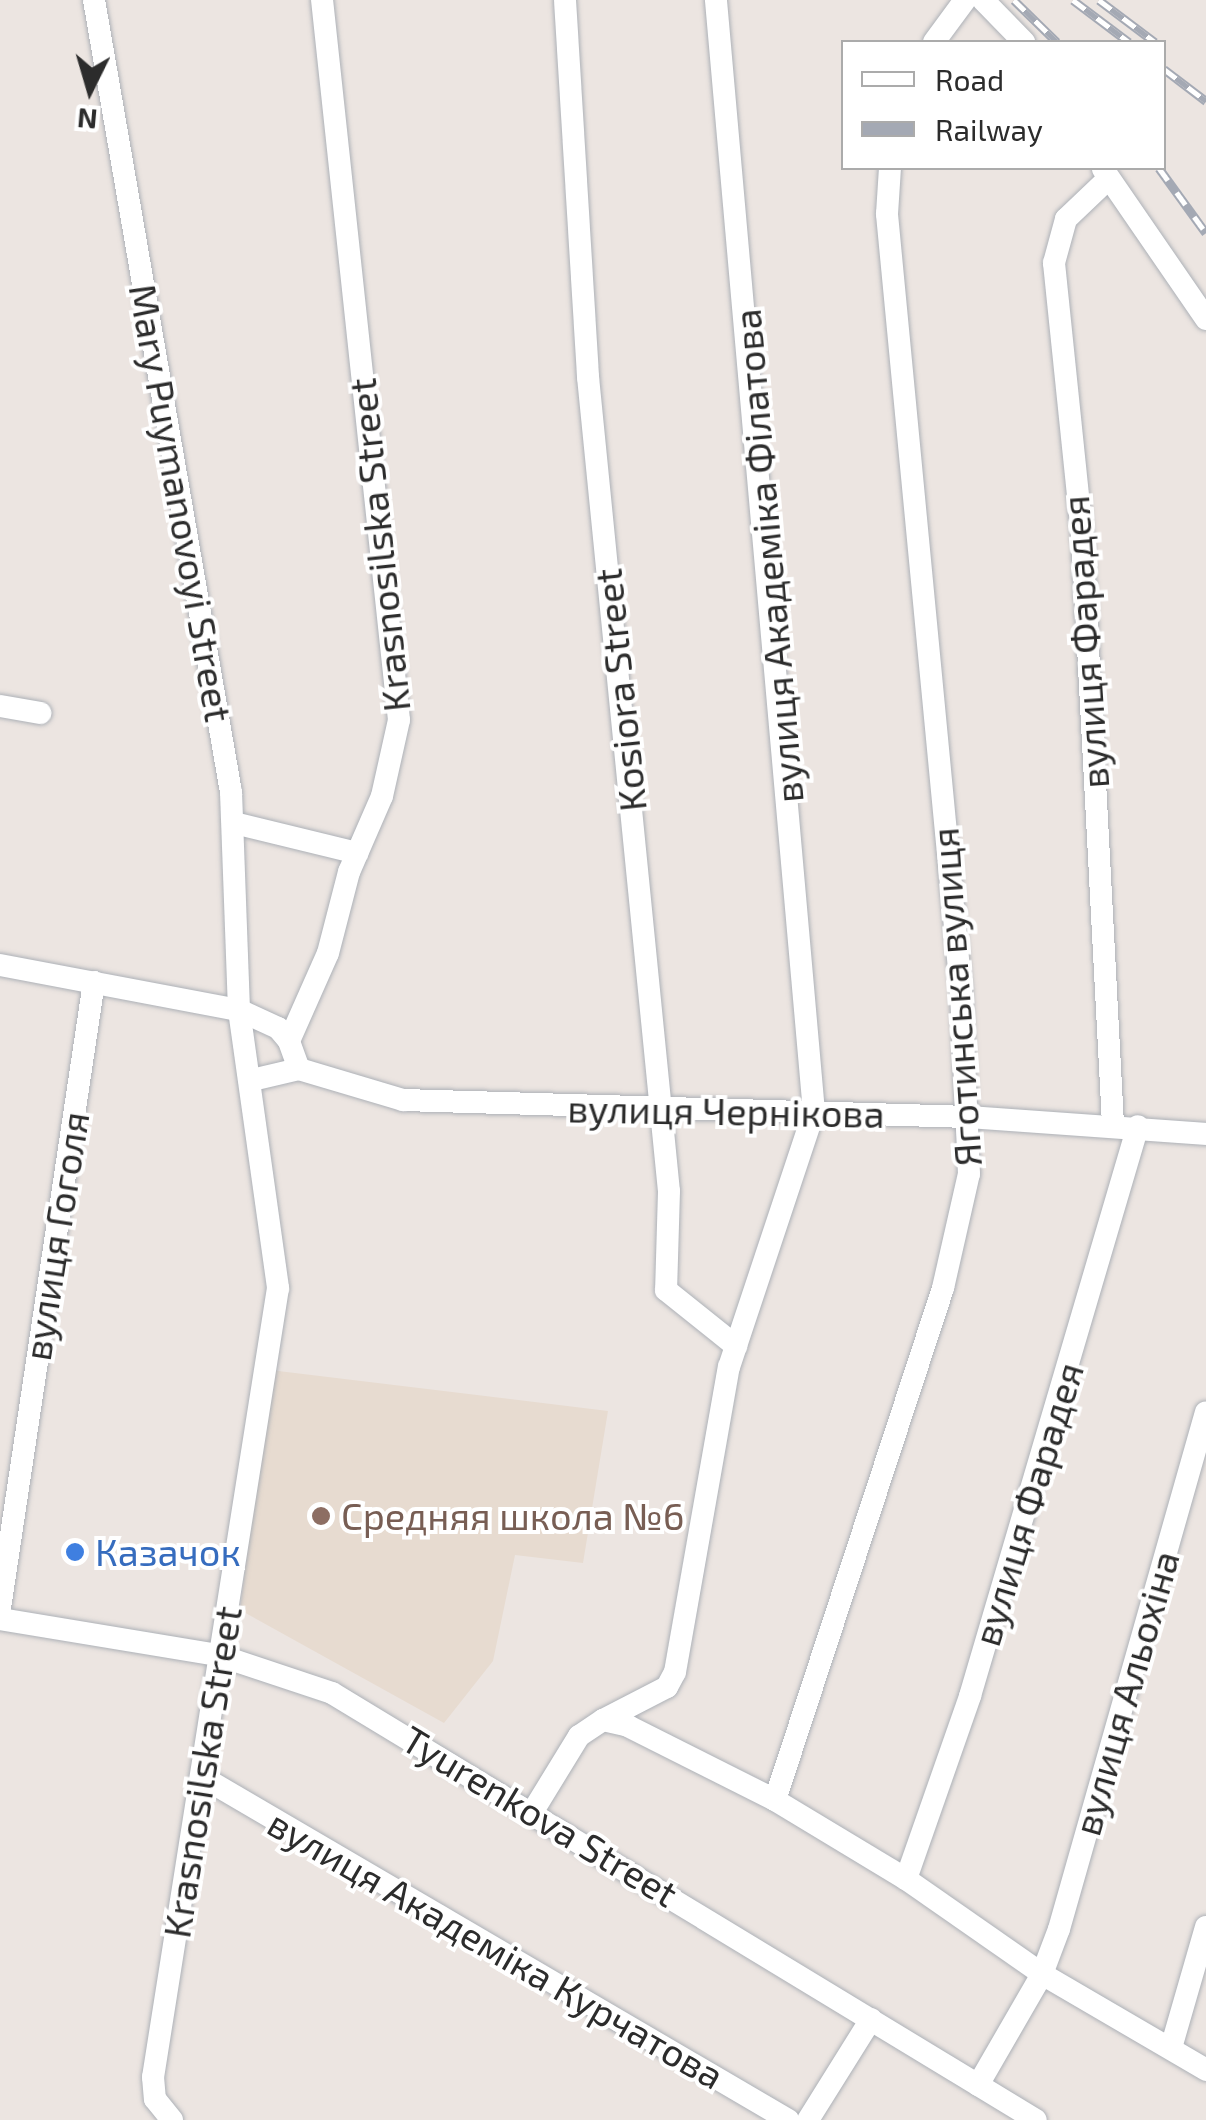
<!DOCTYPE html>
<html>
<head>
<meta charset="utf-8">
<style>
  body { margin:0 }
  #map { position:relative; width:1206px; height:2120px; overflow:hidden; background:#ece5e1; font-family:"Exo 2",sans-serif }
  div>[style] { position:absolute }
  .education>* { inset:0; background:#e7dbd0 }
  .roads { filter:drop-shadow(0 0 2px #adb1b7) drop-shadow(0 0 2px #adb1b7) }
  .minor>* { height:22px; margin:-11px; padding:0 11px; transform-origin:11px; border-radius:11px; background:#fff }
  .rail>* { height:9px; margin-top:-4.5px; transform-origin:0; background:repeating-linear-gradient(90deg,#fff 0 15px,#a4a9b4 0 30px); box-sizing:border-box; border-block:2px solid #a4a9b4 }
  .dots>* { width:28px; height:28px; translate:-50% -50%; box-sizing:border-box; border:5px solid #fff; border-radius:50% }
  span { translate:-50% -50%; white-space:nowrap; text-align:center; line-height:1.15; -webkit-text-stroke:8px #fff; paint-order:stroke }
  .street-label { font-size:38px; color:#2c2c2c }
  .education-label { font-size:38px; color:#785e54 }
  .left { translate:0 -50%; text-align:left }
  .shop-label { font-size:38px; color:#366cbe }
  .legend { position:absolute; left:841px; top:40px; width:325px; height:130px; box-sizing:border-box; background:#fff; border:2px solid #ababab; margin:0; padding:12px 18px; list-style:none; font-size:30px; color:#2c2c2c }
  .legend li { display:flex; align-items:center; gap:20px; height:50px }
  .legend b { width:50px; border:2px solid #ababab }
  .north { position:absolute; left:40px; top:40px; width:100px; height:100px; -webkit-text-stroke:8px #fff; paint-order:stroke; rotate:185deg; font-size:28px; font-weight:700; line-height:40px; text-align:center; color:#2c2c2c }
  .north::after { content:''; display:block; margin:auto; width:35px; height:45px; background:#2c2c2c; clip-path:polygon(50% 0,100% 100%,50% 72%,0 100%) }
</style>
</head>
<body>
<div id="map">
  <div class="education">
    <i style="clip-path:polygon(270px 1370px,608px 1411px,583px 1563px,515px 1555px,493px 1661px,444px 1723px,240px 1610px)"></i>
  </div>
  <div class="roads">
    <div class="minor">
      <i style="left:94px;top:0;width:804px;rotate:80.19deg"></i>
      <i style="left:231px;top:792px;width:218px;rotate:87.9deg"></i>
      <i style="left:239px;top:1010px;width:281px;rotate:82deg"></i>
      <i style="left:278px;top:1288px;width:799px;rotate:99deg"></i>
      <i style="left:153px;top:2077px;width:22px;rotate:85deg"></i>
      <i style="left:155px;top:2099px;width:27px;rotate:51deg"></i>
      <i style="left:565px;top:0;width:378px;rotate:86.5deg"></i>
      <i style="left:588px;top:377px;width:818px;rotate:84.32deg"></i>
      <i style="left:669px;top:1191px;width:99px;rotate:91.7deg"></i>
      <i style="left:666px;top:1290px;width:90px;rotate:38.7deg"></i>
      <i style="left:983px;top:0;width:59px;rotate:45.7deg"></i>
      <i style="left:934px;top:42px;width:52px;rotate:-53.6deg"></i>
      <i style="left:1103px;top:169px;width:182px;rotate:55.5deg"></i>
      <i style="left:1108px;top:179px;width:58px;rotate:136.4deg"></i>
      <i style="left:1066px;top:219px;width:46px;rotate:105.3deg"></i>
      <i style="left:1054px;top:263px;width:271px;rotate:84.1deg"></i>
      <i style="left:1082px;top:533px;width:593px;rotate:87deg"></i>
      <i style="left:0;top:706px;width:41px;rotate:9.9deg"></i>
      <i style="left:234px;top:823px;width:127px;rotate:13.7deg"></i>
      <i style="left:0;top:965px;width:243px;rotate:10.7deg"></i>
      <i style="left:239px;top:1010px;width:43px;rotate:24.8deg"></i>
      <i style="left:278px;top:1028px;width:17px;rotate:50deg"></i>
      <i style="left:299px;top:1069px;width:30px;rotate:-110deg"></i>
      <i style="left:289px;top:1041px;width:96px;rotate:-66.1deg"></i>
      <i style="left:328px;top:953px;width:84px;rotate:-75.5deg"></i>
      <i style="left:349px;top:872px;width:83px;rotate:-66.5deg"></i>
      <i style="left:382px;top:796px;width:78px;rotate:-77.4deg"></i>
      <i style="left:399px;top:720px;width:724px;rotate:-96.1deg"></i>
      <i style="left:252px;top:1080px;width:48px;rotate:-13.2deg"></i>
      <i style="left:299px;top:1069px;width:109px;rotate:16.6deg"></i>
      <i style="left:403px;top:1100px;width:566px;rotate:1.72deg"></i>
      <i style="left:969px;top:1117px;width:238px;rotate:4.1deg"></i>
      <i style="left:0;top:1608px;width:633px;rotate:-81.46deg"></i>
      <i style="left:0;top:1619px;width:221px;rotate:9.4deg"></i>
      <i style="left:218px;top:1655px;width:120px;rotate:18.4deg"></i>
      <i style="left:332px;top:1693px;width:823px;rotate:31.24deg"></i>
      <i style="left:603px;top:1720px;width:72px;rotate:-27.3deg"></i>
      <i style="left:667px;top:1687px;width:17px;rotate:-62deg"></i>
      <i style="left:675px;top:1672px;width:310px;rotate:-80deg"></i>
      <i style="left:729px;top:1367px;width:269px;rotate:-71.6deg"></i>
      <i style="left:814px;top:1112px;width:1116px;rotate:-95.04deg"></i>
      <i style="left:204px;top:1778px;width:677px;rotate:30.35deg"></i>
      <i style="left:775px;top:1800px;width:539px;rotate:-71.83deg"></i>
      <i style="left:943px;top:1288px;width:117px;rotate:-77.2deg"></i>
      <i style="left:969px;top:1174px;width:184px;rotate:-92.5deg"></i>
      <i style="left:961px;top:990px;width:780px;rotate:-95.45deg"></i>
      <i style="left:887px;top:214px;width:46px;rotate:-86.3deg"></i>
      <i style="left:533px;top:1811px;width:88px;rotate:-58.5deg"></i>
      <i style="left:579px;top:1736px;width:29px;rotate:-34deg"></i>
      <i style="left:603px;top:1720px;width:26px;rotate:13deg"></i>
      <i style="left:628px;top:1726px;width:165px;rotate:26.7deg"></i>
      <i style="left:775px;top:1800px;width:153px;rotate:31.1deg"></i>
      <i style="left:906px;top:1879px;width:166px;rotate:34.9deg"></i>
      <i style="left:1042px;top:1974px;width:190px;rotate:30.3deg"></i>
      <i style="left:906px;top:1879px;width:194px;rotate:-70.7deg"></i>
      <i style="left:970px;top:1696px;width:594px;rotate:-73.58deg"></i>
      <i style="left:1171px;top:2048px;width:126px;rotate:-73.9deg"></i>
      <i style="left:978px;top:2085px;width:128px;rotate:-60deg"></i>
      <i style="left:1042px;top:1974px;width:48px;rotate:-69.3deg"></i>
      <i style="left:1059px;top:1929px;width:537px;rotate:-74.13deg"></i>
      <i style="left:808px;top:2120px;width:119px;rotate:-58deg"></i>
    </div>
  </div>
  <div class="rail">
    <i style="left:1014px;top:0;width:60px;rotate:44.3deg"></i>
    <i style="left:1073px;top:0;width:70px;rotate:36.9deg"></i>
    <i style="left:1099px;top:0;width:70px;rotate:36.9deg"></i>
    <i style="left:1164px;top:69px;width:53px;rotate:37.3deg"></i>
    <i style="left:1159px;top:168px;width:80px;rotate:54.1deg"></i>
  </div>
  <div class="dots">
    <i style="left:321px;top:1516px;background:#8d6e63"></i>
    <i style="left:75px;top:1552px;background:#3f7fe0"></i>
  </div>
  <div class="street-label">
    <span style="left:181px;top:503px;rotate:80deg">Mary Puymanovoyi Street</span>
    <span style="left:379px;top:545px;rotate:-96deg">Krasnosilska Street</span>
    <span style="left:768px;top:556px;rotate:-95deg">вулиця Академіка Філатова</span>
    <span style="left:1085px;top:642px;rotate:-94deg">вулиця Фарадея</span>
    <span style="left:620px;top:690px;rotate:-96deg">Kosiora Street</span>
    <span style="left:956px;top:997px;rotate:-94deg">Яготинська вулиця</span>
    <span style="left:726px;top:1111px;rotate:1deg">вулиця Чернікова</span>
    <span style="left:56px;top:1236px;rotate:-81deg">вулиця Гоголя</span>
    <span style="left:1028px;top:1504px;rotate:-73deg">вулиця Фарадея</span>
    <span style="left:1126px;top:1693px;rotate:-74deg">вулиця Альохіна</span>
    <span style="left:202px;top:1772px;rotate:-81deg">Krasnosilska Street</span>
    <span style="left:540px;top:1816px;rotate:31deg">Tyurenkova Street</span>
    <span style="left:496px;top:1949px;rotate:30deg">вулиця Академіка Курчатова</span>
  </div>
  <div class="education-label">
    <span class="left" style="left:341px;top:1516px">Средняя школа №6</span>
  </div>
  <div class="shop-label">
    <span class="left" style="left:95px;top:1552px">Казачок</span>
  </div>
  <ul class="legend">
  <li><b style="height:12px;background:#fff"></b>Road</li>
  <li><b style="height:12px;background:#a4a9b4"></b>Railway</li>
  </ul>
  <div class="north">N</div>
</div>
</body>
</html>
